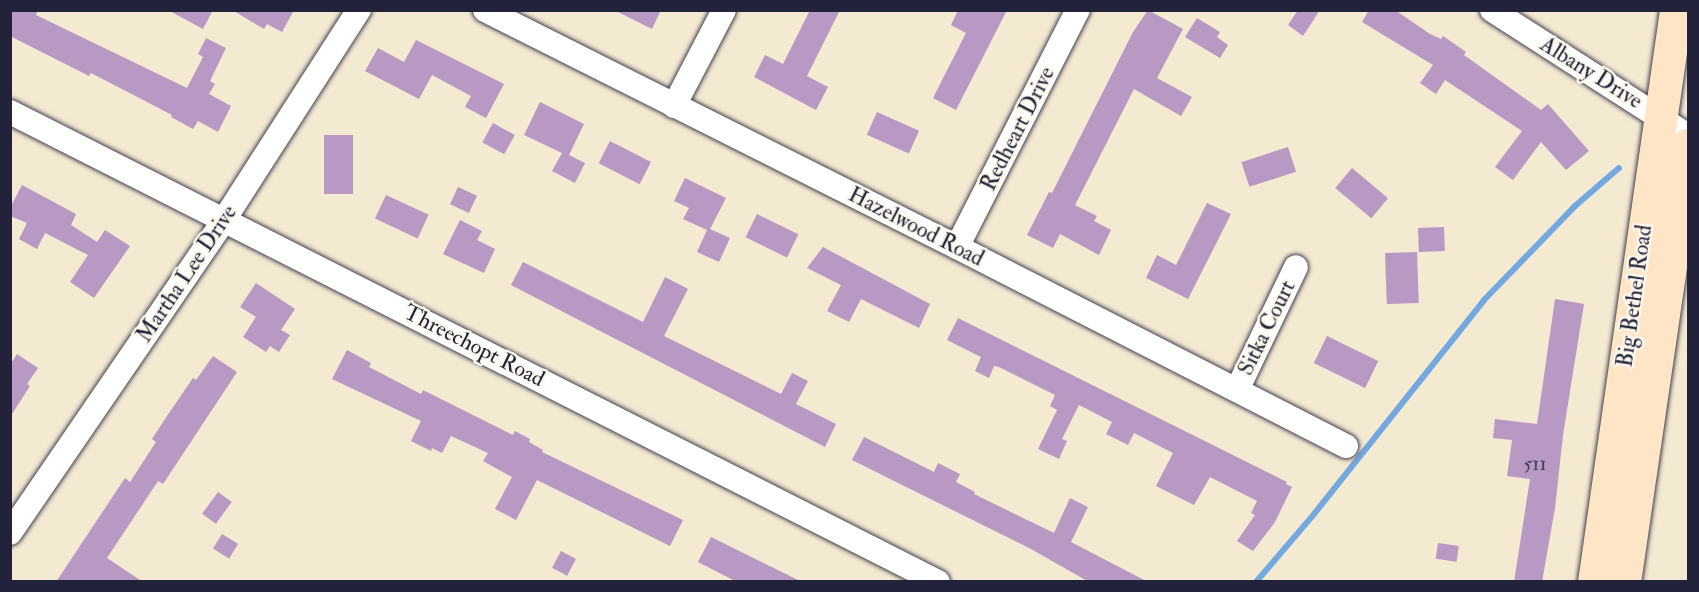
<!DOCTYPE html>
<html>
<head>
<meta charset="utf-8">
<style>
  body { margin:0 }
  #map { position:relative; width:1699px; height:592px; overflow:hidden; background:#f4e9d1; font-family:"IM FELL Double Pica",serif }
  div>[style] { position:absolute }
  .stream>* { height:6px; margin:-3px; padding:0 3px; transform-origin:3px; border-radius:3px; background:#73a8e0 }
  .building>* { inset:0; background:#b899c3; transform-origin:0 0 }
  .roads { filter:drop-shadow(0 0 2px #424052) drop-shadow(0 0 2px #424052) }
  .minor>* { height:24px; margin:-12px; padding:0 12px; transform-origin:12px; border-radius:12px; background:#fff }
  .secondary>* { height:33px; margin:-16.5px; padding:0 16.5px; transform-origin:16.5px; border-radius:16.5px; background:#fde5c5 }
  span { translate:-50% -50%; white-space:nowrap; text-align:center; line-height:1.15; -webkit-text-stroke:5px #fbf7ec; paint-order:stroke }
  .number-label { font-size:20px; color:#48405d }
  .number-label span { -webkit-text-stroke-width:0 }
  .street-label { font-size:22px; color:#22223b }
  .frame { position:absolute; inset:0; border:12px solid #22223b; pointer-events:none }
</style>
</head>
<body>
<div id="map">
  <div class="stream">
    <i style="left:1256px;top:582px;width:89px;rotate:-49.5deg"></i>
    <i style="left:1314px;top:514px;width:273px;rotate:-51.5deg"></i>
    <i style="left:1484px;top:300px;width:131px;rotate:-45.9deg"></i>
    <i style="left:1575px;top:206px;width:58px;rotate:-40.8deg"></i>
  </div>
  <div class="building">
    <i style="clip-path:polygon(10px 10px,38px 10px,36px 15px,187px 88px,203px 57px,198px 54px,206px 38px,226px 48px,210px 81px,215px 84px,209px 94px,231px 106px,218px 132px,198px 121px,193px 129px,171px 117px,172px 115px,91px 73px,89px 76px,10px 36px)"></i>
    <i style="clip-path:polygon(168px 10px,213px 10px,203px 29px)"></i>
    <i style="clip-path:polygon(232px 10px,294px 10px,282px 32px,267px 24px,264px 29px)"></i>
    <i style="clip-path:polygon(614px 10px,661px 10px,652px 29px)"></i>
    <i style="clip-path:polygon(810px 10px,840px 10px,807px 76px,828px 87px,816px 110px,754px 77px,765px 55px,783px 64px)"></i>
    <i style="clip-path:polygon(958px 10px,1007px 10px,956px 110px,933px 98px,966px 33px,951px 25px)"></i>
    <i style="clip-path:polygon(1148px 10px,1183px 29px,1157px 78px,1192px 97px,1181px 116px,1134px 89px,1075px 205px,1097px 216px,1094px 221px,1111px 230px,1099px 255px,1060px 234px,1053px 248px,1027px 235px,1049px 192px,1052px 193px,1133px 32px)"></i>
    <i style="clip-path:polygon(1298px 10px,1320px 10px,1303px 36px,1288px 25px)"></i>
    <i style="clip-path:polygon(1369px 10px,1395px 10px,1430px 34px,1441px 39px,1443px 36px,1466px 52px,1464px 55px,1541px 110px,1548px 104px,1589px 151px,1566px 170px,1541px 142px,1513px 180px,1495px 167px,1522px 131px,1445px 80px,1436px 94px,1420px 83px,1433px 65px,1362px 22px)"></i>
    <i style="clip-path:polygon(1197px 18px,1220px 32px,1217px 37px,1228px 45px,1220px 58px,1185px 37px)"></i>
    <i style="clip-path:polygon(416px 40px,504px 84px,486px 118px,465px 107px,471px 96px,432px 75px,419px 99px,365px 71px,378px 48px,404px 62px)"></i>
    <i style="clip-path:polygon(540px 102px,584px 124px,569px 155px,585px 163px,575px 183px,552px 171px,562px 153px,524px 135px)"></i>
    <i style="left:877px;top:112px;width:46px;height:25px;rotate:24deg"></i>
    <i style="left:493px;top:123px;width:25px;height:22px;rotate:29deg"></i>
    <i style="left:324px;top:135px;width:29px;height:59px"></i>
    <i style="left:610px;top:141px;width:46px;height:25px;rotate:27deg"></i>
    <i style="left:1288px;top:147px;width:26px;height:49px;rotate:72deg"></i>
    <i style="left:1352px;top:168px;width:47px;height:26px;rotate:40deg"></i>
    <i style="clip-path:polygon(685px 178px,726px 198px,710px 229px,730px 238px,719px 262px,697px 252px,707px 230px,683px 219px,689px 208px,674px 201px)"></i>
    <i style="clip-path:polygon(22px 185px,76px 214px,71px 225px,97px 242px,105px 230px,130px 246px,94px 298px,70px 282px,88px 255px,45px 233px,37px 249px,19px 239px,27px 223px,10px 216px,10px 208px)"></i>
    <i style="left:458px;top:187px;width:21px;height:19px;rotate:25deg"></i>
    <i style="left:386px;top:195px;width:47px;height:26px;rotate:25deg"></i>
    <i style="clip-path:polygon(1207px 203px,1231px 214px,1188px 299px,1146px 278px,1157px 255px,1176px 265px)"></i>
    <i style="left:757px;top:214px;width:46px;height:26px;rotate:26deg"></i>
    <i style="clip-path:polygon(460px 220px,482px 231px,477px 240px,495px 249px,484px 273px,443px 254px)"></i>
    <i style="left:1444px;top:227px;width:24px;height:26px;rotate:88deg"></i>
    <i style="clip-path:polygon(823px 247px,930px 304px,919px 328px,861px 299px,849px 322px,827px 311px,841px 285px,807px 268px)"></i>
    <i style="left:1417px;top:252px;width:51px;height:32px;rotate:88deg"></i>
    <i style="clip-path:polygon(523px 262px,643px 322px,665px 277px,688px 289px,664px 336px,781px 394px,792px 373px,808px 381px,796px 404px,836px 424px,825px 447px,511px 285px)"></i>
    <i style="clip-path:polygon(256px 283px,295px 309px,281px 330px,290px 335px,279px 352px,270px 346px,266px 352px,243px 337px,256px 317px,240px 307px)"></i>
    <i style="clip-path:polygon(1555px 299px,1584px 304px,1563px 435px,1555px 508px,1542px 582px,1514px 582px,1530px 479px,1507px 476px,1512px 440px,1493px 438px,1495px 419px,1537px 424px)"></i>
    <i style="clip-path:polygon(958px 318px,1287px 482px,1286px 484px,1292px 487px,1275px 522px,1253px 551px,1237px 541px,1255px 515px,1251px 513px,1257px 501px,1210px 477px,1194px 505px,1156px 486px,1173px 453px,1134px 433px,1128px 445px,1106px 434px,1112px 422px,1079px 405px,1062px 439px,1067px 441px,1059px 459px,1038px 449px,1057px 410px,1050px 406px,1055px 395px,999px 367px,994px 366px,989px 378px,975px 371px,981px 357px,947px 340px)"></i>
    <i style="left:1327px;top:336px;width:57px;height:30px;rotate:26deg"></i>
    <i style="clip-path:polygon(347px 350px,371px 363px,369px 367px,421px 394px,423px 390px,513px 435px,515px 431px,530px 439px,529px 442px,543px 450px,542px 452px,683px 520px,670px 546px,537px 480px,516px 520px,495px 509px,512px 477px,483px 461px,488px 453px,451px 436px,442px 453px,432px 448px,431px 451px,411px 441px,421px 421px,332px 379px)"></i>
    <i style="clip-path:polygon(17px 354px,38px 368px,27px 384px,30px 386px,10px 417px,10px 365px)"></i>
    <i style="clip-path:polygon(213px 356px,237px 372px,163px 484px,158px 481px,107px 558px,143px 582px,56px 582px,125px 478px,130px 482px,156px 442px,152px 439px,167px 416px,193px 378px,196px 380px)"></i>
    <i style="clip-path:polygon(864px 437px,934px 472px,938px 463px,960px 474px,956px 482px,975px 492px,974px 494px,1054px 533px,1070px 498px,1088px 507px,1071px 542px,1148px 582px,1089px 582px,1031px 549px,852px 460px)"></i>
    <i style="left:218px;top:492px;width:17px;height:27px;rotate:36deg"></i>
    <i style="left:222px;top:534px;width:19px;height:17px;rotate:32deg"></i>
    <i style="clip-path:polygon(711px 537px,802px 582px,737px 582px,698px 562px)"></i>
    <i style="left:1438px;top:543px;width:21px;height:16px;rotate:8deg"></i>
    <i style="left:561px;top:551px;width:17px;height:19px;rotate:28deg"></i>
  </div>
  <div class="roads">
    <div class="minor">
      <i style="left:485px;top:10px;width:528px;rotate:26.66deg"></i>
      <i style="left:957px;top:247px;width:437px;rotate:27.1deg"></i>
      <i style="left:1492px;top:10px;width:233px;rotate:32.7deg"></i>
      <i style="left:674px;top:106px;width:108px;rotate:-62.5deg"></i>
      <i style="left:10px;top:112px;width:1040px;rotate:26.86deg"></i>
      <i style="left:957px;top:247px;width:266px;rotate:-63deg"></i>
      <i style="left:1237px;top:390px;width:136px;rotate:-64.4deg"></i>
      <i style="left:10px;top:533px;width:379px;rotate:-55.6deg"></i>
      <i style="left:224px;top:220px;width:250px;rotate:-57.3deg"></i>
    </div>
    <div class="secondary">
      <i style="left:1594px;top:582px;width:578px;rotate:-81.84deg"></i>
      <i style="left:1624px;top:582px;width:442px;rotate:-81.7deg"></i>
    </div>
  </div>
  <div class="number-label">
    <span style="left:1535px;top:463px">511</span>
  </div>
  <div class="street-label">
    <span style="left:1591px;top:73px;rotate:32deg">Albany Drive</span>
    <span style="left:1018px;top:129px;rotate:-63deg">Redheart Drive</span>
    <span style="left:916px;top:227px;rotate:27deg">Hazelwood Road</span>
    <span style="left:187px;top:274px;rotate:-56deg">Martha Lee Drive</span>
    <span style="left:1635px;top:296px;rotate:-82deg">Big Bethel Road</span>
    <span style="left:1267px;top:328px;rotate:-64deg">Sitka Court</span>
    <span style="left:474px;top:346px;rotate:27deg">Threechopt Road</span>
  </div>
  <div class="frame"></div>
</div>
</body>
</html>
